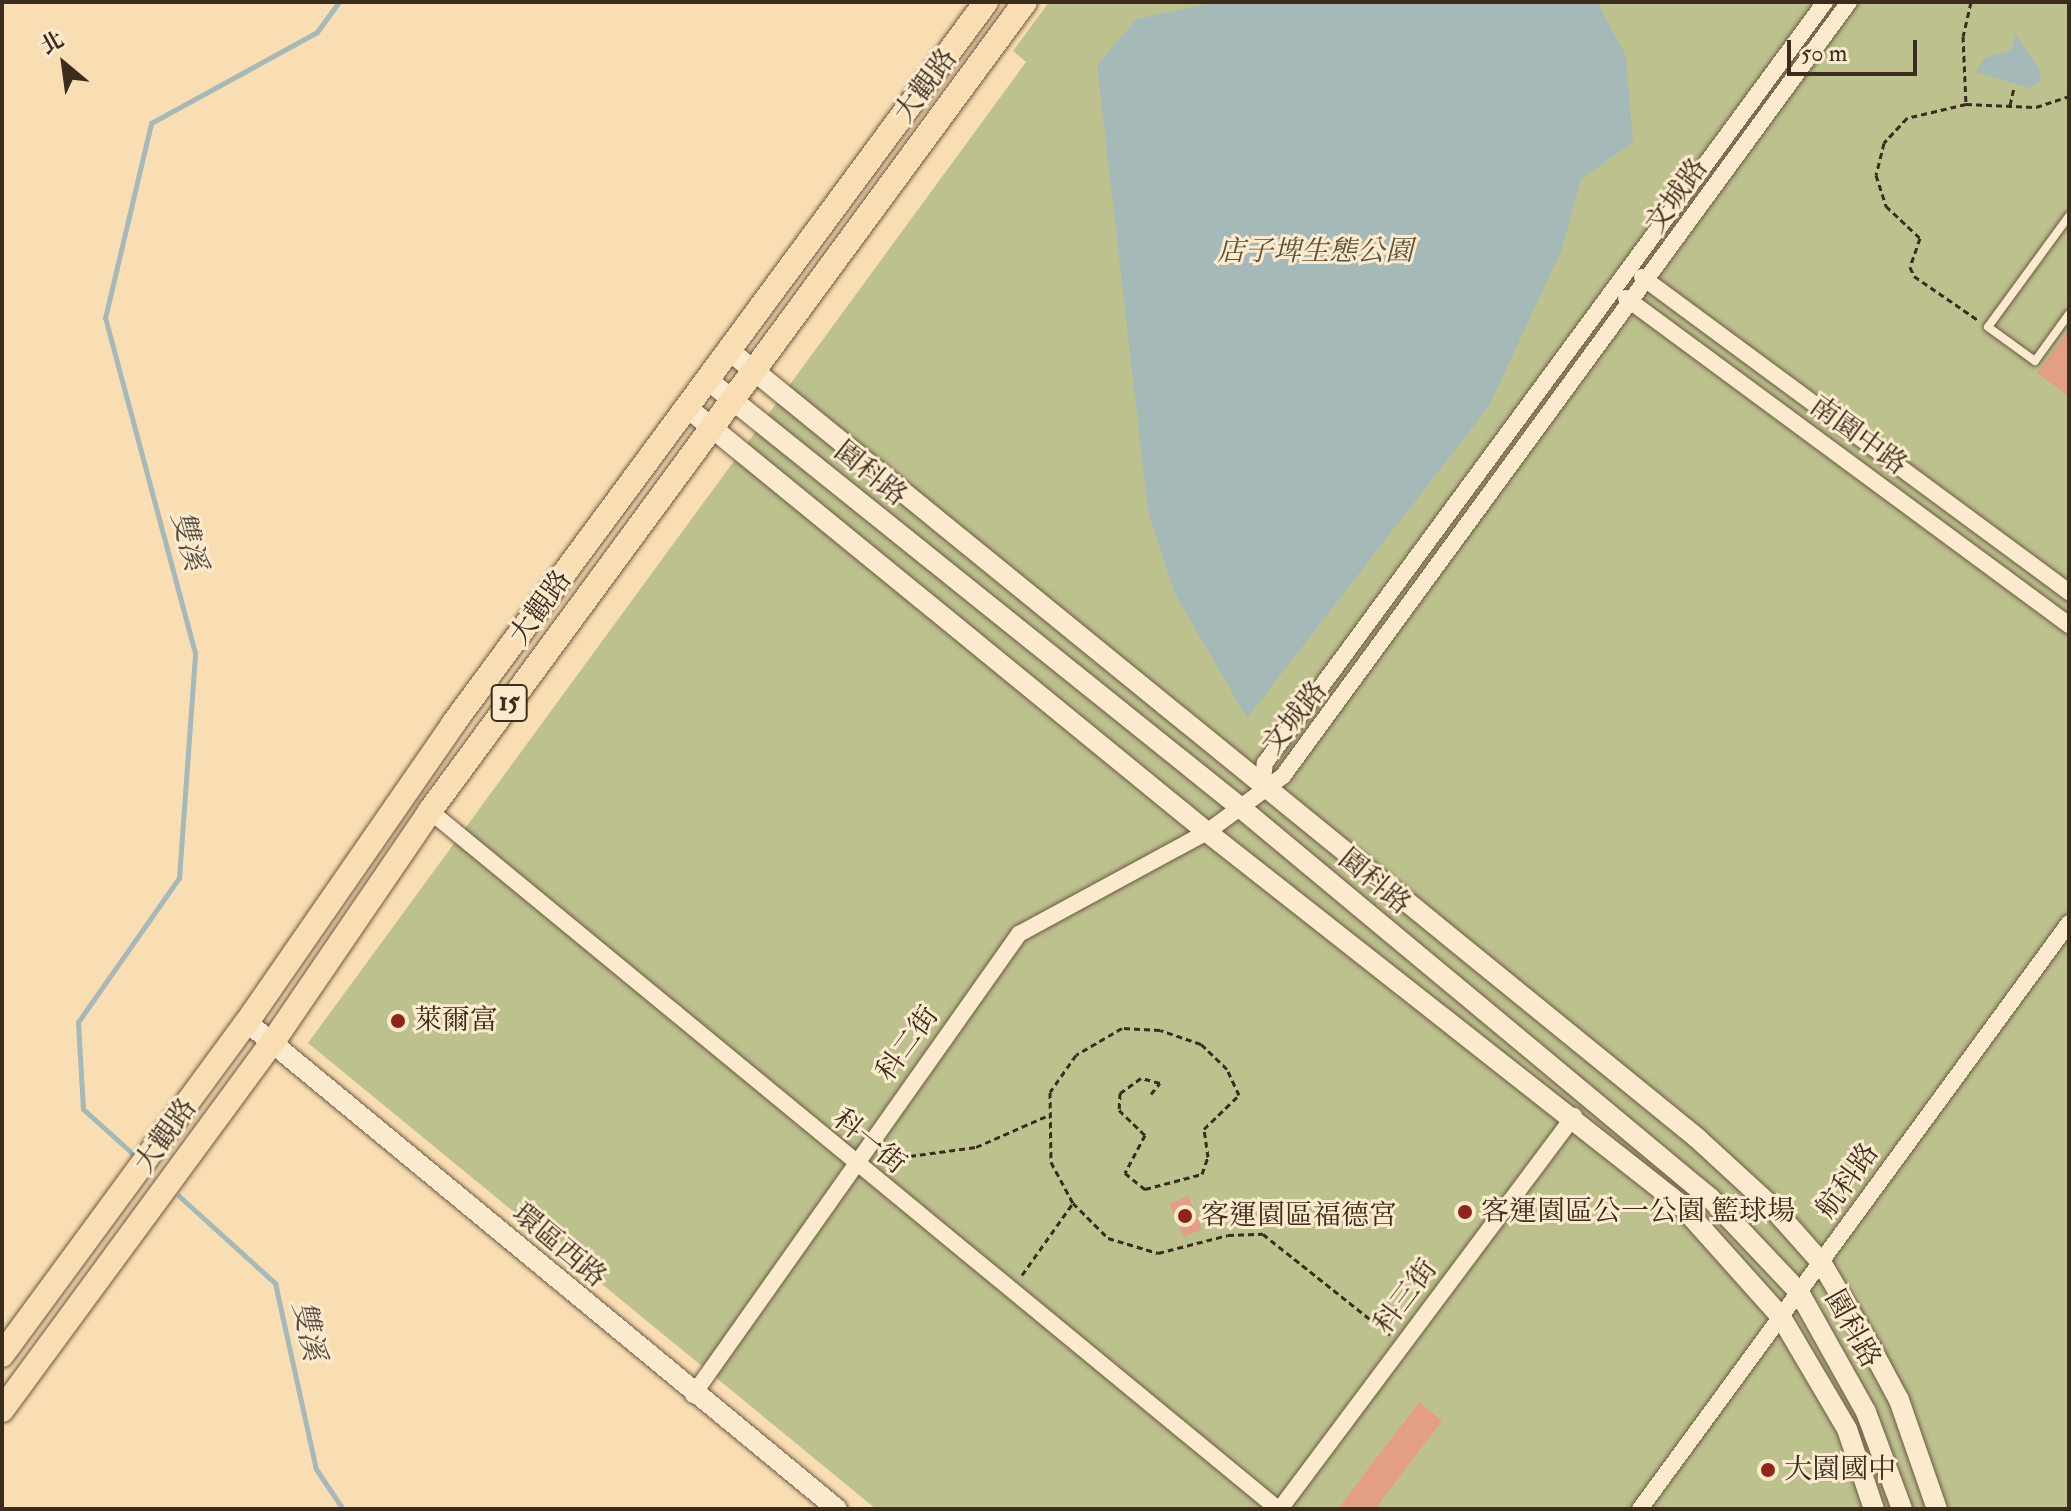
<!DOCTYPE html>
<html>
<head>
<meta charset="utf-8">
<style>
  body { margin:0 }
  #map { position:relative; width:2071px; height:1511px; overflow:hidden; background:#fadeb3; font-family:"IM FELL Double Pica","Noto Serif TC",serif }
  div>[style] { position:absolute }
  .green>* { inset:0; background:#bdc18e }
  .water>* { inset:0; background:#a5b9b9 }
  .stream>* { height:5px; margin:-2.5px; padding:0 2.5px; transform-origin:2.5px; border-radius:2.5px; background:#a5b9b9 }
  .building>* { inset:0; background:#e39e85; transform-origin:0 0 }
  .path>* { height:3px; margin-top:-1.5px; transform-origin:0; background:repeating-linear-gradient(90deg,#3b2c1d 0 6px,transparent 0 10px) }
  .roads { filter:drop-shadow(0 0 2px #6b5842) drop-shadow(0 0 2px #6b5842) }
  .service>* { height:8px; margin:-4px; padding:0 4px; transform-origin:4px; border-radius:4px; background:#fceace }
  .minor>* { height:16px; margin:-8px; padding:0 8px; transform-origin:8px; border-radius:8px; background:#fceace }
  .tertiary>* { height:20px; margin:-10px; padding:0 10px; transform-origin:10px; border-radius:10px; background:#fceace }
  .primary>* { height:24px; margin:-12px; padding:0 12px; transform-origin:12px; border-radius:12px; background:#fadeb3 }
  .dots>* { width:22px; height:22px; translate:-50% -50%; box-sizing:border-box; border:4px solid #fceace; border-radius:50% }
  span { translate:-50% -50%; white-space:nowrap; text-align:center; line-height:1.15; -webkit-text-stroke:6px #fceace; paint-order:stroke }
  .shield-label span { padding:2px 6px; background:#fceace; border:2px solid; border-radius:6px; -webkit-text-stroke-width:0 }
  .shield-label { font-size:26px; color:#3b2c1d; font-weight:700 }
  .street-label { font-size:28px; color:#3b2c1d }
  .park-label { font-size:28px; color:#5c5139; font-style:italic }
  .poi-label { font-size:28px; color:#3b2c1d }
  .left { translate:0 -50%; text-align:left }
  .water-label { font-size:30px; color:#564f44; font-style:italic }
  .frame { position:absolute; inset:0; border:4px solid #3b2c1d; pointer-events:none }
  .north { position:absolute; left:24px; top:24px; width:80px; height:80px; -webkit-text-stroke:6px #fceace; paint-order:stroke; rotate:331deg; font-size:22px; font-weight:700; line-height:32px; text-align:center; color:#3b2c1d }
  .north::after { content:''; display:block; margin:auto; width:28px; height:36px; background:#3b2c1d; clip-path:polygon(50% 0,100% 100%,50% 72%,0 100%) }
  .scale { position:absolute; left:1787px; top:40px; width:130px; height:36px; box-sizing:border-box; border:4px solid #3b2c1d; border-top:0; padding-left:10px; font-size:24px; line-height:28px; white-space:nowrap; color:#3b2c1d; -webkit-text-stroke:6px #fceace; paint-order:stroke }
</style>
</head>
<body>
<div id="map">
  <div class="green">
    <i style="clip-path:polygon(1049px 2px,2069px 2px,2069px 1509px,876px 1509px,308px 1043px,1026px 62px,1013px 51px)"></i>
  </div>
  <div class="water">
    <i style="clip-path:polygon(1217px 2px,1597px 2px,1626px 56px,1633px 142px,1581px 179px,1562px 249px,1489px 406px,1247px 718px,1174px 592px,1148px 511px,1097px 65px,1137px 19px)"></i>
    <i style="clip-path:polygon(2015px 33px,2040px 70px,2040px 82px,2029px 88px,1976px 72px,1985px 58px,2012px 50px)"></i>
  </div>
  <div class="stream">
    <i style="left:132px;top:1153px;width:66px;rotate:-138.1deg"></i>
    <i style="left:83px;top:1109px;width:87px;rotate:-93.3deg"></i>
    <i style="left:78px;top:1022px;width:176px;rotate:-55deg"></i>
    <i style="left:179px;top:878px;width:226px;rotate:-85.9deg"></i>
    <i style="left:195px;top:653px;width:347px;rotate:-105deg"></i>
    <i style="left:105px;top:318px;width:200px;rotate:-76.7deg"></i>
    <i style="left:151px;top:123px;width:189px;rotate:-28.7deg"></i>
    <i style="left:317px;top:32px;width:37px;rotate:-54deg"></i>
    <i style="left:179px;top:1196px;width:130px;rotate:42.2deg"></i>
    <i style="left:275px;top:1283px;width:190px;rotate:77.6deg"></i>
    <i style="left:316px;top:1469px;width:48px;rotate:56deg"></i>
  </div>
  <div class="building">
    <i style="clip-path:polygon(2069px 330px,2069px 396px,2037px 373px)"></i>
    <i style="left:1188px;top:1196px;width:36px;height:20px;rotate:67deg"></i>
    <i style="clip-path:polygon(1419px 1402px,1442px 1421px,1375px 1509px,1338px 1509px)"></i>
  </div>
  <div class="path">
    <i style="left:1971px;top:2px;width:35px;rotate:103deg"></i>
    <i style="left:1963px;top:36px;width:68px;rotate:87.5deg"></i>
    <i style="left:1966px;top:104px;width:70px;rotate:2.5deg"></i>
    <i style="left:2036px;top:107px;width:35px;rotate:-18deg"></i>
    <i style="left:1966px;top:104px;width:61px;rotate:166.7deg"></i>
    <i style="left:1907px;top:118px;width:34px;rotate:133deg"></i>
    <i style="left:1884px;top:143px;width:33px;rotate:104deg"></i>
    <i style="left:1876px;top:175px;width:33px;rotate:72deg"></i>
    <i style="left:1886px;top:206px;width:47px;rotate:43.3deg"></i>
    <i style="left:1920px;top:238px;width:31px;rotate:109deg"></i>
    <i style="left:1910px;top:267px;width:10px;rotate:66deg"></i>
    <i style="left:1914px;top:276px;width:78px;rotate:34.5deg"></i>
    <i style="left:2010px;top:105px;width:18px;rotate:-77deg"></i>
    <i style="left:1151px;top:1094px;width:14px;rotate:-51deg"></i>
    <i style="left:1160px;top:1083px;width:20px;rotate:-165deg"></i>
    <i style="left:1141px;top:1078px;width:26px;rotate:144deg"></i>
    <i style="left:1120px;top:1093px;width:17px;rotate:93deg"></i>
    <i style="left:1119px;top:1110px;width:36px;rotate:44deg"></i>
    <i style="left:1145px;top:1135px;width:43px;rotate:117.8deg"></i>
    <i style="left:1125px;top:1173px;width:26px;rotate:39deg"></i>
    <i style="left:1145px;top:1189px;width:59px;rotate:-14.7deg"></i>
    <i style="left:1202px;top:1174px;width:18px;rotate:-71deg"></i>
    <i style="left:1208px;top:1157px;width:28px;rotate:-98deg"></i>
    <i style="left:1204px;top:1129px;width:49px;rotate:-44.2deg"></i>
    <i style="left:1239px;top:1095px;width:29px;rotate:-115deg"></i>
    <i style="left:1227px;top:1069px;width:36px;rotate:-136deg"></i>
    <i style="left:1201px;top:1044px;width:43px;rotate:-161.1deg"></i>
    <i style="left:1160px;top:1030px;width:38px;rotate:-177deg"></i>
    <i style="left:1122px;top:1028px;width:53px;rotate:149.6deg"></i>
    <i style="left:1076px;top:1055px;width:45px;rotate:125.1deg"></i>
    <i style="left:1050px;top:1092px;width:70px;rotate:89.2deg"></i>
    <i style="left:1051px;top:1162px;width:47px;rotate:61.8deg"></i>
    <i style="left:1073px;top:1203px;width:49px;rotate:45deg"></i>
    <i style="left:1108px;top:1238px;width:52px;rotate:16.7deg"></i>
    <i style="left:1158px;top:1253px;width:72px;rotate:-14.4deg"></i>
    <i style="left:1228px;top:1235px;width:35px;rotate:-2deg"></i>
    <i style="left:1263px;top:1234px;width:162px;rotate:38.5deg"></i>
    <i style="left:880px;top:1160px;width:97px;rotate:-7.7deg"></i>
    <i style="left:976px;top:1147px;width:80px;rotate:-23.7deg"></i>
    <i style="left:1022px;top:1275px;width:88px;rotate:-54.7deg"></i>
  </div>
  <div class="roads">
    <div class="service">
      <i style="left:2069px;top:216px;width:137px;rotate:126.1deg"></i>
      <i style="left:1988px;top:327px;width:58px;rotate:35.9deg"></i>
      <i style="left:2035px;top:361px;width:58px;rotate:-54.1deg"></i>
    </div>
    <div class="minor">
      <i style="left:1642px;top:277px;width:531px;rotate:36.42deg"></i>
      <i style="left:1626px;top:298px;width:551px;rotate:36.43deg"></i>
      <i style="left:1262px;top:790px;width:27px;rotate:-84deg"></i>
      <i style="left:1265px;top:763px;width:945px;rotate:-53.65deg"></i>
      <i style="left:430px;top:811px;width:1098px;rotate:39.46deg"></i>
      <i style="left:693px;top:1395px;width:565px;rotate:-54.73deg"></i>
      <i style="left:1019px;top:934px;width:214px;rotate:-28.5deg"></i>
      <i style="left:1207px;top:832px;width:94px;rotate:-36.4deg"></i>
      <i style="left:1283px;top:776px;width:959px;rotate:-53.82deg"></i>
      <i style="left:1280px;top:1509px;width:491px;rotate:-53.2deg"></i>
      <i style="left:1640px;top:1509px;width:726px;rotate:-53.79deg"></i>
    </div>
    <div class="tertiary">
      <i style="left:731px;top:352px;width:1245px;rotate:39.13deg"></i>
      <i style="left:1697px;top:1138px;width:103px;rotate:42.6deg"></i>
      <i style="left:1773px;top:1208px;width:72px;rotate:48.4deg"></i>
      <i style="left:1821px;top:1262px;width:97px;rotate:59.7deg"></i>
      <i style="left:1870px;top:1346px;width:61px;rotate:61.8deg"></i>
      <i style="left:1899px;top:1400px;width:115px;rotate:70.8deg"></i>
      <i style="left:709px;top:381px;width:682px;rotate:38.75deg"></i>
      <i style="left:1241px;top:808px;width:610px;rotate:39.75deg"></i>
      <i style="left:1710px;top:1198px;width:129px;rotate:46.6deg"></i>
      <i style="left:1799px;top:1292px;width:137px;rotate:60.8deg"></i>
      <i style="left:1866px;top:1412px;width:103px;rotate:69.6deg"></i>
      <i style="left:689px;top:409px;width:669px;rotate:39.24deg"></i>
      <i style="left:1207px;top:832px;width:603px;rotate:38.2deg"></i>
      <i style="left:1681px;top:1205px;width:150px;rotate:48.2deg"></i>
      <i style="left:1781px;top:1317px;width:130px;rotate:59.5deg"></i>
      <i style="left:1847px;top:1429px;width:84px;rotate:71.4deg"></i>
      <i style="left:247px;top:1022px;width:765px;rotate:39.54deg"></i>
    </div>
    <div class="primary">
      <i style="left:2px;top:1355px;width:413px;rotate:-53.7deg"></i>
      <i style="left:247px;top:1022px;width:362px;rotate:-55.3deg"></i>
      <i style="left:453px;top:724px;width:897px;rotate:-53.56deg"></i>
      <i style="left:2px;top:1410px;width:456px;rotate:-53.7deg"></i>
      <i style="left:272px;top:1043px;width:281px;rotate:-55.7deg"></i>
      <i style="left:430px;top:811px;width:1004px;rotate:-53.67deg"></i>
    </div>
  </div>
  <div class="dots">
    <i style="left:398px;top:1021px;background:#8f2418"></i>
    <i style="left:1465px;top:1212px;background:#8f2418"></i>
    <i style="left:1185px;top:1216px;background:#8f2418"></i>
    <i style="left:1768px;top:1470px;background:#8f2418"></i>
  </div>
  <div class="shield-label">
    <span style="left:509px;top:703px">15</span>
  </div>
  <div class="street-label">
    <span style="left:926px;top:86px;rotate:-53deg">大觀路</span>
    <span style="left:1677px;top:196px;rotate:-54deg">文城路</span>
    <span style="left:1858px;top:436px;rotate:36deg">南園中路</span>
    <span style="left:870px;top:474px;rotate:39deg">園科路</span>
    <span style="left:541px;top:608px;rotate:-54deg">大觀路</span>
    <span style="left:1295px;top:718px;rotate:-51deg">文城路</span>
    <span style="left:1374px;top:882px;rotate:40deg">園科路</span>
    <span style="left:908px;top:1044px;rotate:-54deg">科二街</span>
    <span style="left:166px;top:1136px;rotate:-54deg">大觀路</span>
    <span style="left:869px;top:1142px;rotate:39deg">科一街</span>
    <span style="left:1848px;top:1181px;rotate:-54deg">航科路</span>
    <span style="left:559px;top:1246px;rotate:40deg">環區西路</span>
    <span style="left:1406px;top:1297px;rotate:-53deg">科三街</span>
    <span style="left:1852px;top:1329px;rotate:61deg">園科路</span>
  </div>
  <div class="park-label">
    <span style="left:1315px;top:252px">店子埤生態公園</span>
  </div>
  <div class="poi-label">
    <span class="left" style="left:414px;top:1021px">萊爾富</span>
    <span class="left" style="left:1481px;top:1212px">客運園區公一公園 籃球場</span>
    <span class="left" style="left:1201px;top:1216px">客運園區福德宮</span>
    <span class="left" style="left:1784px;top:1470px">大園國中</span>
  </div>
  <div class="water-label">
    <span style="left:188px;top:541px;rotate:75deg">雙溪</span>
    <span style="left:308px;top:1331px;rotate:78deg">雙溪</span>
  </div>
  <div class="frame"></div>
  <div class="north">北</div>
  <div class="scale">50 m</div>
</div>
</body>
</html>
